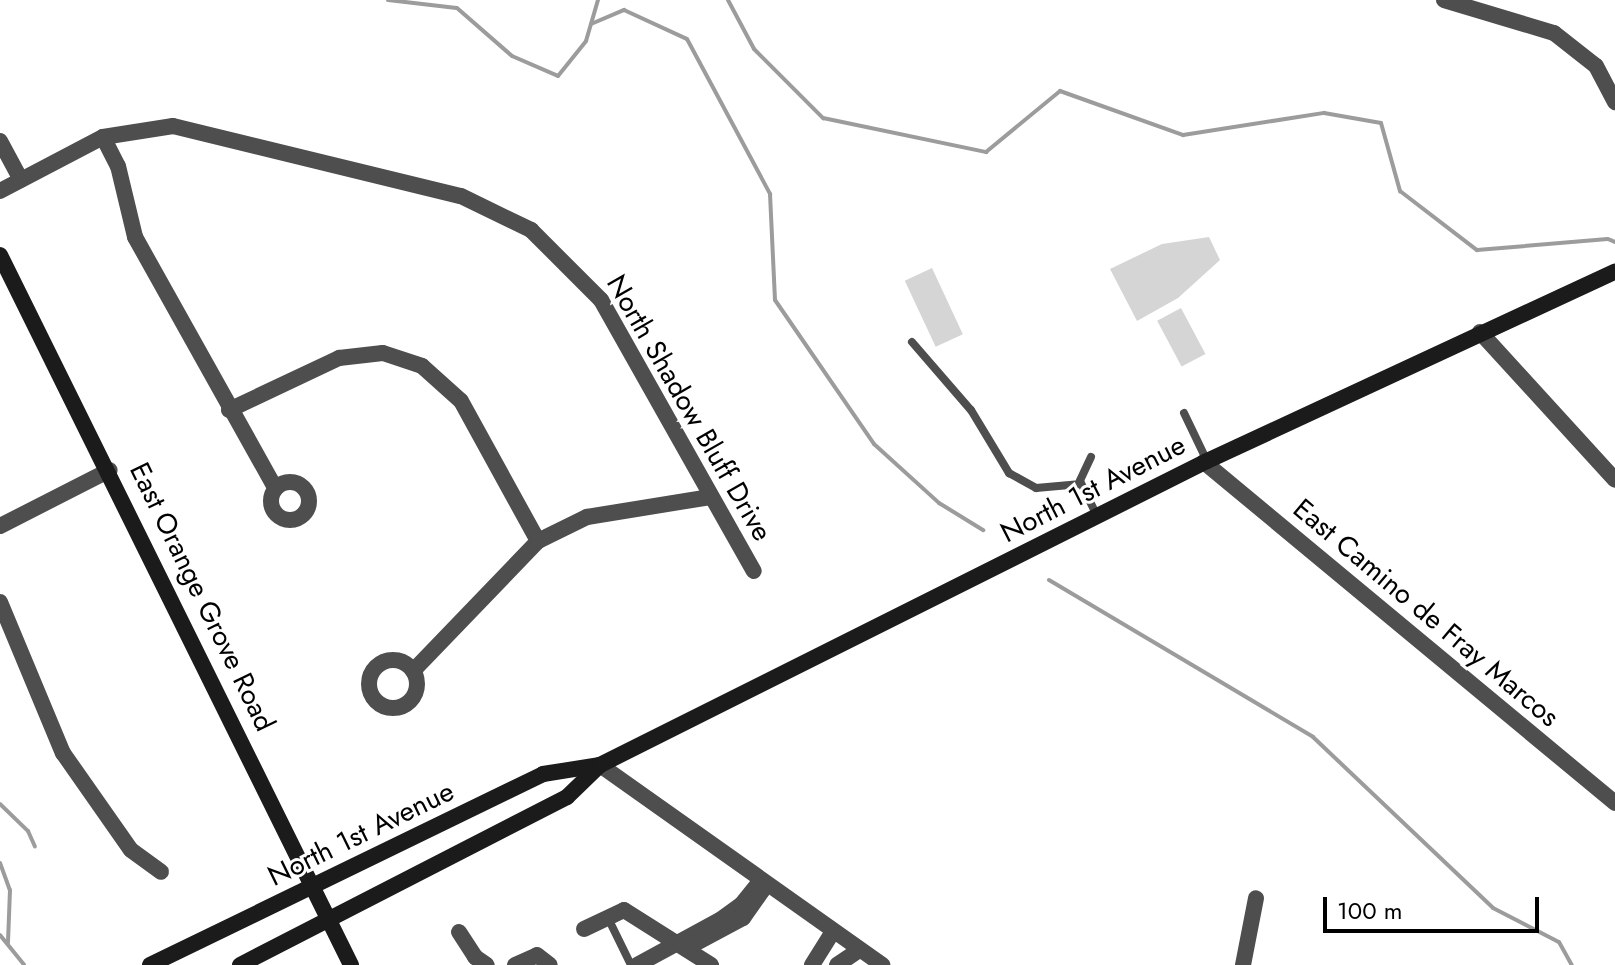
<!DOCTYPE html>
<html>
<head>
<meta charset="utf-8">
<style>
  body { margin:0 }
  #map { position:relative; width:1615px; height:965px; overflow:hidden; background:#fff; font-family:Jost,sans-serif }
  div>[style] { position:absolute }
  .green>* { inset:0; background:#d5d5d5; transform-origin:0 0 }
  .stream>* { height:4px; margin:-2px; padding:0 2px; transform-origin:2px; border-radius:2px; background:#9c9c9c }
  .lane>* { height:8px; margin:-4px; padding:0 4px; transform-origin:4px; border-radius:4px; background:#4e4e4e }
  .street>* { height:16px; margin:-8px; padding:0 8px; transform-origin:8px; border-radius:8px; background:#4e4e4e }
  .street>.ring { margin:-8px; padding:0; box-sizing:content-box; background:none; border:16px solid #4e4e4e; border-radius:50% }
  .secondary>* { height:16px; margin:-8px; padding:0 8px; transform-origin:8px; border-radius:8px; background:#1b1b1b }
  span { translate:-50% -50%; white-space:nowrap; text-align:center; line-height:1.15; -webkit-text-stroke:6px #fff; paint-order:stroke }
  .street-label { font-size:28px; color:#000 }
  .scale { position:absolute; left:1323px; top:897px; width:216px; height:36px; box-sizing:border-box; border:4px solid #000; border-top:0; padding-left:10px; font-size:24px; line-height:28px; white-space:nowrap; color:#000; -webkit-text-stroke:6px #fff; paint-order:stroke }
</style>
</head>
<body>
<div id="map">
  <div class="green">
    <i style="clip-path:polygon(1209px 237px,1220px 260px,1178px 298px,1137px 321px,1110px 269px,1162px 244px)"></i>
    <i style="left:932px;top:268px;width:73px;height:30px;rotate:65deg"></i>
    <i style="left:1181px;top:308px;width:52px;height:27px;rotate:62deg"></i>
  </div>
  <div class="stream">
    <i style="left:388px;top:0;width:69px;rotate:6.6deg"></i>
    <i style="left:457px;top:8px;width:73px;rotate:41.1deg"></i>
    <i style="left:512px;top:56px;width:50px;rotate:23.5deg"></i>
    <i style="left:558px;top:76px;width:45px;rotate:-51.3deg"></i>
    <i style="left:586px;top:41px;width:43px;rotate:-73.7deg"></i>
    <i style="left:728px;top:0;width:55px;rotate:62deg"></i>
    <i style="left:754px;top:49px;width:98px;rotate:45deg"></i>
    <i style="left:823px;top:118px;width:167px;rotate:11.8deg"></i>
    <i style="left:986px;top:152px;width:96px;rotate:-39.5deg"></i>
    <i style="left:1060px;top:91px;width:131px;rotate:19.7deg"></i>
    <i style="left:1183px;top:135px;width:143px;rotate:-8.9deg"></i>
    <i style="left:1324px;top:113px;width:58px;rotate:10deg"></i>
    <i style="left:1381px;top:123px;width:71px;rotate:74.4deg"></i>
    <i style="left:1400px;top:191px;width:97px;rotate:37.5deg"></i>
    <i style="left:1477px;top:250px;width:131px;rotate:-4.8deg"></i>
    <i style="left:1608px;top:239px;width:8px;rotate:23deg"></i>
    <i style="left:591px;top:24px;width:36px;rotate:-23deg"></i>
    <i style="left:624px;top:10px;width:69px;rotate:24.7deg"></i>
    <i style="left:687px;top:39px;width:176px;rotate:61.8deg"></i>
    <i style="left:770px;top:194px;width:106px;rotate:87.3deg"></i>
    <i style="left:775px;top:300px;width:175px;rotate:55.5deg"></i>
    <i style="left:874px;top:444px;width:88px;rotate:42.2deg"></i>
    <i style="left:939px;top:503px;width:52px;rotate:31.5deg"></i>
    <i style="left:1049px;top:580px;width:307px;rotate:30.7deg"></i>
    <i style="left:1313px;top:737px;width:248px;rotate:43.5deg"></i>
    <i style="left:1493px;top:908px;width:74px;rotate:27.3deg"></i>
    <i style="left:1559px;top:942px;width:26px;rotate:61deg"></i>
    <i style="left:0;top:804px;width:39px;rotate:44deg"></i>
    <i style="left:28px;top:831px;width:17px;rotate:66deg"></i>
    <i style="left:0;top:863px;width:29px;rotate:70deg"></i>
    <i style="left:10px;top:890px;width:53px;rotate:92.2deg"></i>
    <i style="left:0;top:935px;width:38px;rotate:51deg"></i>
  </div>
  <div class="lane">
    <i style="left:912px;top:342px;width:90px;rotate:49.1deg"></i>
    <i style="left:971px;top:410px;width:74px;rotate:58.9deg"></i>
    <i style="left:1009px;top:473px;width:31px;rotate:29deg"></i>
    <i style="left:1036px;top:488px;width:45px;rotate:-5.1deg"></i>
    <i style="left:1184px;top:413px;width:53px;rotate:64.4deg"></i>
    <i style="left:1091px;top:457px;width:26px;rotate:115deg"></i>
    <i style="left:1080px;top:481px;width:39px;rotate:64deg"></i>
    <i style="left:608px;top:918px;width:52px;rotate:63.9deg"></i>
  </div>
  <div class="street">
    <i style="left:1444px;top:0;width:115px;rotate:16.7deg"></i>
    <i style="left:1554px;top:33px;width:53px;rotate:38.2deg"></i>
    <i style="left:1596px;top:66px;width:41px;rotate:62.2deg"></i>
    <i style="left:103px;top:137px;width:33px;rotate:63deg"></i>
    <i style="left:118px;top:166px;width:73px;rotate:76.5deg"></i>
    <i style="left:135px;top:237px;width:287px;rotate:60.8deg"></i>
    <i style="left:0;top:141px;width:44px;rotate:61.7deg"></i>
    <i style="left:0;top:191px;width:116px;rotate:-27.7deg"></i>
    <i style="left:103px;top:137px;width:71px;rotate:-8.9deg"></i>
    <i style="left:173px;top:126px;width:296px;rotate:13.7deg"></i>
    <i style="left:461px;top:196px;width:78px;rotate:25.9deg"></i>
    <i style="left:531px;top:230px;width:99px;rotate:45deg"></i>
    <i style="left:601px;top:300px;width:311px;rotate:60.6deg"></i>
    <i style="left:1480px;top:332px;width:200px;rotate:47.6deg"></i>
    <i style="left:229px;top:410px;width:122px;rotate:-25.3deg"></i>
    <i style="left:339px;top:358px;width:44px;rotate:-6.5deg"></i>
    <i style="left:383px;top:353px;width:41px;rotate:18.4deg"></i>
    <i style="left:422px;top:366px;width:52px;rotate:41.9deg"></i>
    <i style="left:461px;top:401px;width:160px;rotate:61.2deg"></i>
    <i style="left:1204px;top:462px;width:534px;rotate:39.68deg"></i>
    <i class="ring" style="left:271px;top:482px;width:22px;height:22px"></i>
    <i style="left:0;top:526px;width:123px;rotate:-27deg"></i>
    <i style="left:0;top:602px;width:164px;rotate:67.4deg"></i>
    <i style="left:63px;top:753px;width:118px;rotate:55deg"></i>
    <i style="left:131px;top:850px;width:37px;rotate:36deg"></i>
    <i class="ring" style="left:369px;top:660px;width:32px;height:32px"></i>
    <i style="left:413px;top:671px;width:180px;rotate:-46.1deg"></i>
    <i style="left:538px;top:541px;width:55px;rotate:-26.1deg"></i>
    <i style="left:587px;top:517px;width:125px;rotate:-9.2deg"></i>
    <i style="left:600px;top:765px;width:346px;rotate:35.3deg"></i>
    <i style="left:584px;top:929px;width:44px;rotate:-25.4deg"></i>
    <i style="left:624px;top:910px;width:103px;rotate:32.3deg"></i>
    <i style="left:459px;top:932px;width:30px;rotate:57deg"></i>
    <i style="left:475px;top:957px;width:14px;rotate:34deg"></i>
    <i style="left:515px;top:965px;width:24px;rotate:-24deg"></i>
    <i style="left:537px;top:955px;width:16px;rotate:38deg"></i>
    <i style="left:637px;top:965px;width:94px;rotate:-28.5deg"></i>
    <i style="left:720px;top:920px;width:26px;rotate:-36deg"></i>
    <i style="left:741px;top:905px;width:32px;rotate:-51deg"></i>
    <i style="left:761px;top:880px;width:11px;rotate:85deg"></i>
    <i style="left:762px;top:891px;width:33px;rotate:125deg"></i>
    <i style="left:743px;top:918px;width:55px;rotate:152deg"></i>
    <i style="left:694px;top:944px;width:14px;rotate:-172deg"></i>
    <i style="left:812px;top:965px;width:39px;rotate:-58deg"></i>
    <i style="left:837px;top:965px;width:27px;rotate:-34deg"></i>
    <i style="left:1243px;top:965px;width:68px;rotate:-79deg"></i>
  </div>
  <div class="secondary">
    <i style="left:0;top:255px;width:792px;rotate:63.69deg"></i>
    <i style="left:150px;top:965px;width:437px;rotate:-25.9deg"></i>
    <i style="left:543px;top:774px;width:58px;rotate:-9deg"></i>
    <i style="left:240px;top:965px;width:368px;rotate:-27.2deg"></i>
    <i style="left:567px;top:797px;width:46px;rotate:-44.1deg"></i>
    <i style="left:600px;top:765px;width:679px;rotate:-26.6deg"></i>
    <i style="left:1207px;top:461px;width:450px;rotate:-24.9deg"></i>
  </div>
  <div class="street-label">
    <span style="left:689px;top:408px;rotate:60deg">North Shadow Bluff Drive</span>
    <span style="left:1093px;top:489px;rotate:-27deg">North 1st Avenue</span>
    <span style="left:202px;top:597px;rotate:64deg">East Orange Grove Road</span>
    <span style="left:1426px;top:613px;rotate:40deg">East Camino de Fray Marcos</span>
    <span style="left:361px;top:834px;rotate:-26deg">North 1st Avenue</span>
  </div>
  <div class="scale">100 m</div>
</div>
</body>
</html>
